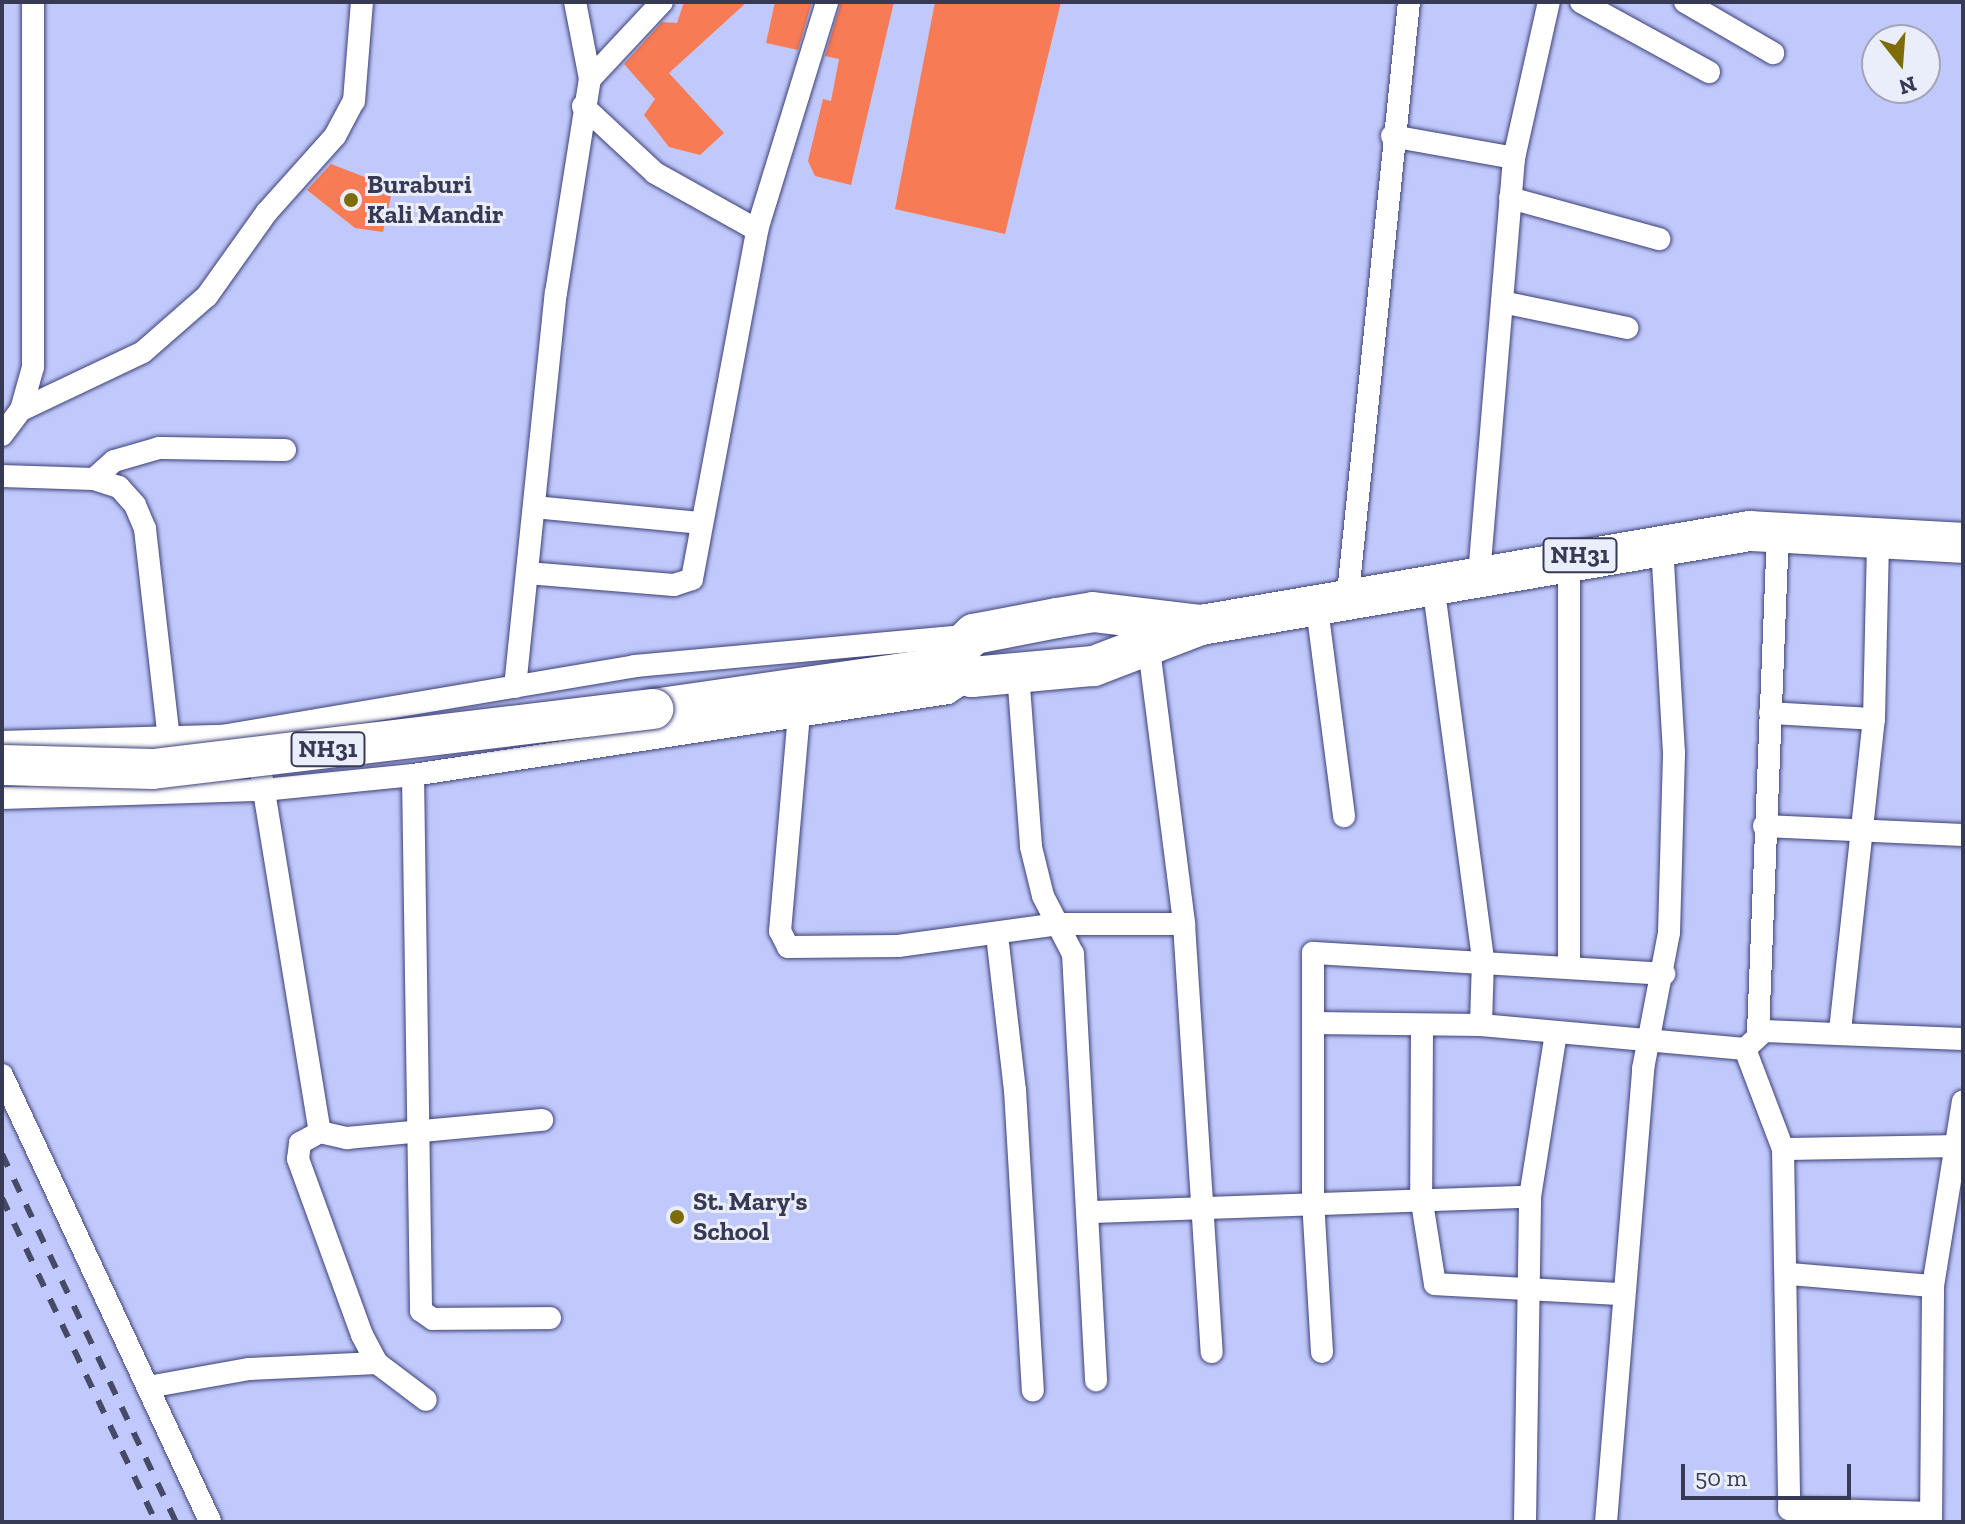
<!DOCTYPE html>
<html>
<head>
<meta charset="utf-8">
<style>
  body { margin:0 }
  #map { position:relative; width:1965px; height:1524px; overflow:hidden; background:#c1c9fc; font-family:"Zilla Slab",serif }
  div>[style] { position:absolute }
  .building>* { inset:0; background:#f77b54 }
  .roads { filter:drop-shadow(0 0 2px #3d4177) drop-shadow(0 0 2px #3d4177) }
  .street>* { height:22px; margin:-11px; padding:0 11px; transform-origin:11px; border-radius:11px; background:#fff }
  .highway>* { height:40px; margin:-20px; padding:0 20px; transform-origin:20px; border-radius:20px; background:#fff }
  .rail>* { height:6px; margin-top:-3px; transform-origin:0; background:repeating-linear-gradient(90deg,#474a67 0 14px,transparent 0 28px) }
  .bridges { filter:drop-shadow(0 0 2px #3d4177) drop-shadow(0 0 2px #3d4177) }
  .highway-bridge>* { height:40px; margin:-20px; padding:0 20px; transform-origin:20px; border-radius:20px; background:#fff }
  .dots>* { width:22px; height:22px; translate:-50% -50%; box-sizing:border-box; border:4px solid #eaedfa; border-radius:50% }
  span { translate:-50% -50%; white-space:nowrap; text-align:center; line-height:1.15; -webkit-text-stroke:6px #eaedfa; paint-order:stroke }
  .shield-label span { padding:2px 6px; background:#eaedfa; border:2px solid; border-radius:6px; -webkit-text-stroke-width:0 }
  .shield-label { font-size:24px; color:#373a54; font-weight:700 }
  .poi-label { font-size:26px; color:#373a54; font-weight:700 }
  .left { translate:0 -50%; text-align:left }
  .frame { position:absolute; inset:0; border:4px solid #373a54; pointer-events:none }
  .north { position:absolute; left:1861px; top:24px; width:80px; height:80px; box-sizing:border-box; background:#eaedfa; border:2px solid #a2a5b8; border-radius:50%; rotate:163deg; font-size:22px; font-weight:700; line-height:32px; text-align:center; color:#373a54 }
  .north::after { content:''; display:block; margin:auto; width:28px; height:36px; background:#7d6c07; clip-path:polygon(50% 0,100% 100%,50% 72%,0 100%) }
  .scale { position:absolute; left:1681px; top:1464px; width:170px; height:36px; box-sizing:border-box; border:4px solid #373a54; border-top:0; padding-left:10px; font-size:24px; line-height:28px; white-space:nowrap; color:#373a54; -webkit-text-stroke:6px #eaedfa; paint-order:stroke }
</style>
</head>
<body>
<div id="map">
  <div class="building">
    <i style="clip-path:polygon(684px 2px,747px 2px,669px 73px,724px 133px,700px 155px,669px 147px,644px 115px,655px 99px,624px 64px,662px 22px,677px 23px)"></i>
    <i style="clip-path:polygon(775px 2px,812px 2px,798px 50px,766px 43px)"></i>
    <i style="clip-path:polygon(841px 2px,894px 2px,851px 185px,815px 176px,808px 161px,823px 99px,831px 101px,839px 59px,825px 56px)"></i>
    <i style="clip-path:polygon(935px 2px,1061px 2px,1005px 234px,895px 209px)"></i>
    <i style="clip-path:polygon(331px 164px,393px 188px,383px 232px,355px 228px,307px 190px)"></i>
  </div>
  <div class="roads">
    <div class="street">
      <i style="left:1581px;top:2px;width:146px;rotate:28.7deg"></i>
      <i style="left:1685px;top:2px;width:102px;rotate:30.1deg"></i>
      <i style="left:590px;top:79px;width:105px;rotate:-46.9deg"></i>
      <i style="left:583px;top:106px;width:98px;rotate:42.9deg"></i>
      <i style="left:655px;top:173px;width:117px;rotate:29.2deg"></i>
      <i style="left:1392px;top:136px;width:124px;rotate:10.2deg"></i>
      <i style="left:1510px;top:198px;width:155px;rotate:15.4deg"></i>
      <i style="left:1502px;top:302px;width:128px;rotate:11.7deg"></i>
      <i style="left:21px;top:410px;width:135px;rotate:-25.4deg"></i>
      <i style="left:143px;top:352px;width:85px;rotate:-41.2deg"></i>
      <i style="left:207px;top:296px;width:103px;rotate:-54.5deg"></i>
      <i style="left:267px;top:212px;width:102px;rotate:-48.2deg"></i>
      <i style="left:335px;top:136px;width:40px;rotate:-62deg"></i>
      <i style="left:354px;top:101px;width:99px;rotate:-85.4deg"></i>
      <i style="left:2px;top:435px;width:31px;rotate:-53deg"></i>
      <i style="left:21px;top:410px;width:45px;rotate:-74.4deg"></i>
      <i style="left:33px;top:367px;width:365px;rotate:-90deg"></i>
      <i style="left:2px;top:476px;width:92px;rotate:1.9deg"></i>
      <i style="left:94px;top:479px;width:26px;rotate:18deg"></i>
      <i style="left:119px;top:487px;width:24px;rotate:48deg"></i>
      <i style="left:135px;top:505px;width:26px;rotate:67deg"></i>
      <i style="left:145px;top:529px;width:213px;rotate:83.5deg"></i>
      <i style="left:94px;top:479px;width:27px;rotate:-42deg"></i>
      <i style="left:114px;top:461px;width:47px;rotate:-16.1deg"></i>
      <i style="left:159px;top:448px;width:126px;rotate:0.9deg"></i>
      <i style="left:534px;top:507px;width:166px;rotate:5.5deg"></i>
      <i style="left:1569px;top:557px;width:410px;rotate:90deg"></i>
      <i style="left:527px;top:573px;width:147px;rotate:4.7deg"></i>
      <i style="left:674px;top:585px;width:19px;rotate:-18deg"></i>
      <i style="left:692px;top:579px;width:355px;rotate:-79.4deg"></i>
      <i style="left:757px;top:230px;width:239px;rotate:-72.9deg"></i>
      <i style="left:1479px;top:575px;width:418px;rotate:-85.2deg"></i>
      <i style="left:1514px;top:158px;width:160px;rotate:-77.4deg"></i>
      <i style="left:1433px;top:584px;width:379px;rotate:82.4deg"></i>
      <i style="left:1483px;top:960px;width:65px;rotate:91.8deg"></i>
      <i style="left:1347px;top:603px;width:604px;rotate:-84.11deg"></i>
      <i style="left:1317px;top:608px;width:210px;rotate:82.6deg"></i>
      <i style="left:1149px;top:649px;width:277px;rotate:82.7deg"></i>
      <i style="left:1184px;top:924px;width:429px;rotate:86.3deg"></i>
      <i style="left:1018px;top:673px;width:174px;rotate:85.7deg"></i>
      <i style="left:1031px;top:847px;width:50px;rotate:76.2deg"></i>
      <i style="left:1043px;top:896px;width:65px;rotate:62.7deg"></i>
      <i style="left:1073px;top:954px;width:427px;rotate:86.9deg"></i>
      <i style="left:515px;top:687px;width:396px;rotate:-84.1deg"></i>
      <i style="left:556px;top:293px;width:217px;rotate:-81deg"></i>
      <i style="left:590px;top:79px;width:78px;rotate:-101deg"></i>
      <i style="left:1770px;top:713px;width:104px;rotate:3.3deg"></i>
      <i style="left:799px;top:714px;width:218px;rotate:95deg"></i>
      <i style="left:780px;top:931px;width:18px;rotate:63deg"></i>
      <i style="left:788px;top:947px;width:110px;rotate:-0.5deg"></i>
      <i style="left:898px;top:946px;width:162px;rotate:-7.8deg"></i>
      <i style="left:1058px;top:924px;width:126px"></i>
      <i style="left:2px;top:742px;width:220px;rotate:-1.6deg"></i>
      <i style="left:222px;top:736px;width:419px;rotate:-9.6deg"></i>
      <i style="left:635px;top:666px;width:339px;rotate:-5.2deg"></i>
      <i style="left:413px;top:775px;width:536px;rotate:89.14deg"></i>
      <i style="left:421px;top:1311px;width:14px;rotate:34deg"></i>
      <i style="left:433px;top:1319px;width:117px;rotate:-0.5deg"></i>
      <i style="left:262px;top:779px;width:358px;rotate:80.7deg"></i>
      <i style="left:320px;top:1132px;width:28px;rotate:13deg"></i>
      <i style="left:347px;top:1138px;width:196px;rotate:-5.3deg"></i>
      <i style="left:2px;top:798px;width:261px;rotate:-1.8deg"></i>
      <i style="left:263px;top:790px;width:151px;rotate:-5.7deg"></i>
      <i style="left:413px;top:775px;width:541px;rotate:-8.71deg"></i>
      <i style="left:948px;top:693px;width:29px;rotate:-34deg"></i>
      <i style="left:1764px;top:826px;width:199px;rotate:2.6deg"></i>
      <i style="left:997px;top:935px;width:156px;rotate:83.4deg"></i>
      <i style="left:1015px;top:1090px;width:301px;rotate:86.6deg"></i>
      <i style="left:1313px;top:1023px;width:168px;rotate:0.7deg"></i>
      <i style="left:1481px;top:1025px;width:265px;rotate:5.2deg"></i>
      <i style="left:1745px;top:1049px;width:26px;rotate:-43deg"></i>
      <i style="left:1764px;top:1031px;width:199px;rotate:2.3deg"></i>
      <i style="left:1422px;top:1030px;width:166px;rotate:90.3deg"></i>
      <i style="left:1421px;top:1196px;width:89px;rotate:81deg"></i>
      <i style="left:1435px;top:1284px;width:187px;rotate:3.1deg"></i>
      <i style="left:1840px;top:1031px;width:314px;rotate:-83.8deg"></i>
      <i style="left:1874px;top:719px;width:183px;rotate:-88.7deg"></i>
      <i style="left:1758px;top:1032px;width:500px;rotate:-87.71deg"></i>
      <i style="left:1745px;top:1049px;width:107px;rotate:69.2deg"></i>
      <i style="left:1783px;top:1149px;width:360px;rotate:89deg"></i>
      <i style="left:1789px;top:1509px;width:142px;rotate:1.6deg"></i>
      <i style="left:2px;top:1075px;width:493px;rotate:65deg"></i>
      <i style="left:320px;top:1132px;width:23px;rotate:151deg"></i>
      <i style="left:300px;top:1143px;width:16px;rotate:97deg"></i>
      <i style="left:298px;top:1159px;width:187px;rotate:70deg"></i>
      <i style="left:362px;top:1335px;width:32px;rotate:62deg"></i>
      <i style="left:377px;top:1363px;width:61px;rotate:37.1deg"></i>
      <i style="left:1783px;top:1149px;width:180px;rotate:-1deg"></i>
      <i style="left:1090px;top:1212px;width:440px;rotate:-2deg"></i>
      <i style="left:1789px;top:1274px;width:144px;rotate:4.8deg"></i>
      <i style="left:1322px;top:1352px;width:150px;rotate:-93.4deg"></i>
      <i style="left:1313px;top:1202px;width:249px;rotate:-90deg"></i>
      <i style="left:1313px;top:953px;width:352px;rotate:3.4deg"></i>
      <i style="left:148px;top:1387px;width:103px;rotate:-10.1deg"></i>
      <i style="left:249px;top:1369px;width:128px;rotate:-2.7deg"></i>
      <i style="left:1525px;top:1522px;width:325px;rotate:-89.1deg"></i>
      <i style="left:1530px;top:1197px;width:166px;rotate:-81deg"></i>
      <i style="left:1606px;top:1522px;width:455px;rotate:-85.3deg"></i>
      <i style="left:1643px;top:1069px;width:138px;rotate:-79.2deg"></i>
      <i style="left:1669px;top:933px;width:180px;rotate:-88.4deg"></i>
      <i style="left:1674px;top:753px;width:210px;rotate:-93.3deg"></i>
      <i style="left:1931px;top:1522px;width:236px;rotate:-89.5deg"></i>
      <i style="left:1933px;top:1286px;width:187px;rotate:-80.8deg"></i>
    </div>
    <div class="highway">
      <i style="left:938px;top:668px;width:50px;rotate:-43.4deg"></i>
      <i style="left:974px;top:634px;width:85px;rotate:-10.9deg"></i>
      <i style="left:1057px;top:618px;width:36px;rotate:-9deg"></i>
      <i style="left:1093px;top:612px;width:109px;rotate:6.9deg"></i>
      <i style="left:653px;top:709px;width:288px;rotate:-8.2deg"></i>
      <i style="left:938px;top:668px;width:35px;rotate:15deg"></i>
      <i style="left:972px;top:677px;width:122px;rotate:-5.2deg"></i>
      <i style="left:1094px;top:666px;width:115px;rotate:-21deg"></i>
      <i style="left:1201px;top:625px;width:557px;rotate:-9.72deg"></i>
      <i style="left:1750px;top:531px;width:213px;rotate:3.2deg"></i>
    </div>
  </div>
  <div class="rail">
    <i style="left:2px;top:1154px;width:407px;rotate:64.7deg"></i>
    <i style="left:2px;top:1198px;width:359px;rotate:64.6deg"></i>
  </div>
  <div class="bridges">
    <div class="highway-bridge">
      <i style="left:2px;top:765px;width:151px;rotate:1.5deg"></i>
      <i style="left:153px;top:769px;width:504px;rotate:-6.84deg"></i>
    </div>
  </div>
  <div class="dots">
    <i style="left:351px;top:200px;background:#7d6c07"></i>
    <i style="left:677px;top:1217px;background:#7d6c07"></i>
  </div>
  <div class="shield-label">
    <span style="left:1580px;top:555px">NH31</span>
    <span style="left:328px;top:749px">NH31</span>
  </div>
  <div class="poi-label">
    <span class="left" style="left:367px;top:200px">Buraburi<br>Kali Mandir</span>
    <span class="left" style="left:693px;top:1217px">St. Mary's<br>School</span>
  </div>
  <div class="frame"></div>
  <div class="north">N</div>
  <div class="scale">50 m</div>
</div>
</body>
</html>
